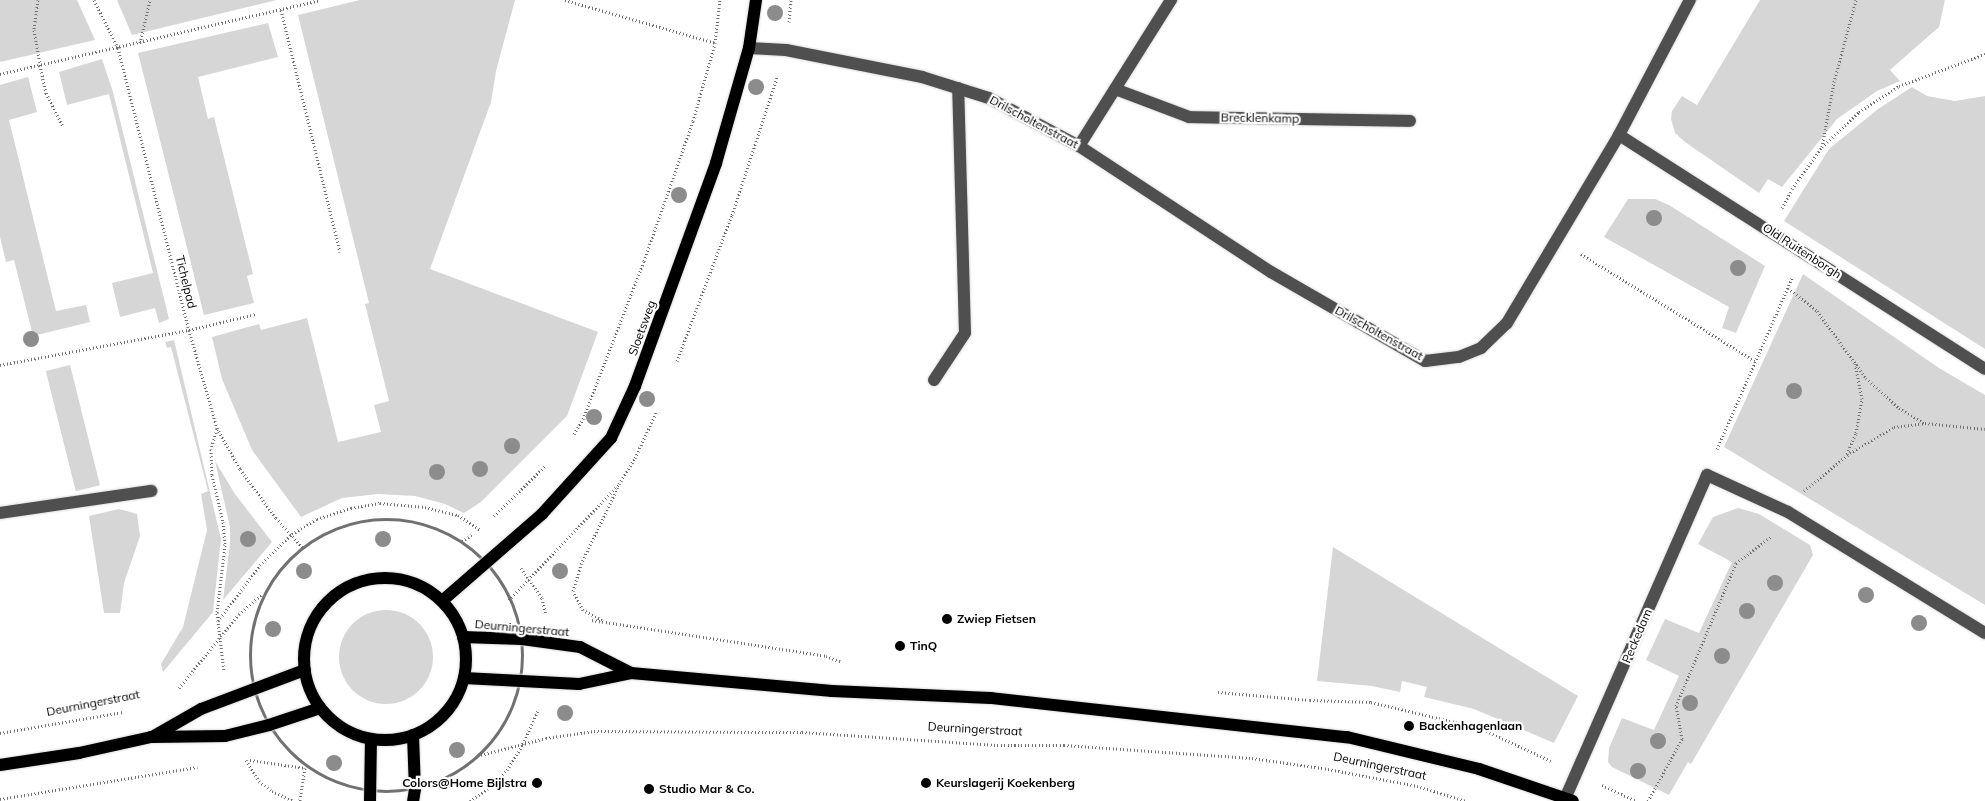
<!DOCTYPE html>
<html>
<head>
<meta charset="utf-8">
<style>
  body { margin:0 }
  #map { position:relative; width:1985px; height:801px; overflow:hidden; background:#fff; font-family:Mulish,sans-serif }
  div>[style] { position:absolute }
  .green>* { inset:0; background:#d6d6d6; transform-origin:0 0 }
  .round { border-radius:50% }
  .path>* { height:3px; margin-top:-1.5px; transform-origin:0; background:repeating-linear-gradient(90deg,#717171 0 1px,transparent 0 3.5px) }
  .path>.ring { margin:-1.5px; padding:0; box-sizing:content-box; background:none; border:3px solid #717171; border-radius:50% }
  .roads { filter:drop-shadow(0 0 1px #dbdbdb) drop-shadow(0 0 1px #dbdbdb) }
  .minor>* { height:12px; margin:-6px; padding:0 6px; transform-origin:6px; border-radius:6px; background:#4f4f4f }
  .major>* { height:12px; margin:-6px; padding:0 6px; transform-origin:6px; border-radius:6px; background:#000 }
  .major>.ring { margin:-6px; padding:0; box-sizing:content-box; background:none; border:12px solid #000; border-radius:50% }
  .trees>* { width:16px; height:16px; margin:-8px; border-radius:50%; background:#8c8c8c }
  .dots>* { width:14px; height:14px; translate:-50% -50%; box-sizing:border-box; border:2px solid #fff; border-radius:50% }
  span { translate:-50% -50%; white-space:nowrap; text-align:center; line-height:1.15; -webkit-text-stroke:4.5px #fff; paint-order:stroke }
  .street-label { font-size:12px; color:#000 }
  .poi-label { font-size:12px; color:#000; font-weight:700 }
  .left { translate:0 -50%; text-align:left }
  .right { translate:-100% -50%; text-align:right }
</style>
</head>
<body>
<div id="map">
  <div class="green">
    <i style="clip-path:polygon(0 0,77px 0,95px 40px,0 62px)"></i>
    <i style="clip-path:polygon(117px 0,277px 0,132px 35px)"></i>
    <i style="clip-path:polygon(360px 0,515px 0,496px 71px,491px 102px,430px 269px,598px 332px,567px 416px,481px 502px,464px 513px,445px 504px,415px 496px,378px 494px,342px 498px,301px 517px,252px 450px,222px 379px,212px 337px,259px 324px,261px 330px,307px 318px,338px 442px,381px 432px,374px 405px,389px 401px,365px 304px,369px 303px,298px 15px)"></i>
    <i style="clip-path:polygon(1760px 0,1945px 0,1939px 27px,1890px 70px,1900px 81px,1877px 91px,1837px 119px,1782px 187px,1768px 179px,1759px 193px,1685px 142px,1675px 133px,1671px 119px,1672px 111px,1682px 96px,1697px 105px)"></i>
    <i style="clip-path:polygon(268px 23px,278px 57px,198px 77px,208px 119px,214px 117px,253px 274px,247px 276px,254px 303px,204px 315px,138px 53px)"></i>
    <i style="clip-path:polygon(102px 59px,113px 92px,169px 319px,159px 323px,155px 308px,120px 317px,112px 283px,153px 273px,109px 94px,67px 105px,59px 72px)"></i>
    <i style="clip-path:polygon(28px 77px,37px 112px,9px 120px,56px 311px,86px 305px,90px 322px,33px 336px,14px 260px,6px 262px,0 237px,0 85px)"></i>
    <i style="clip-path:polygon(1912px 87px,1927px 96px,1955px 101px,1985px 96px,1985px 349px,1784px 221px,1829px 149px,1878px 109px)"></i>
    <i style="clip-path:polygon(1628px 199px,1655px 199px,1669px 205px,1765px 266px,1736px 333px,1722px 328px,1729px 307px,1604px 237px)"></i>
    <i style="clip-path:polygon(1803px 274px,1939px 368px,1985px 395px,1985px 605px,1724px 447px)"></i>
    <i style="clip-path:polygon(174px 340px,221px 539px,213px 612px,163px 672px,161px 664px,183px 627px,207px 530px,201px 494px,208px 491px,171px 347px,167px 348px,165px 342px)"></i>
    <i style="left:70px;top:365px;width:124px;height:25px;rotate:76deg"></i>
    <i style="clip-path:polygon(215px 461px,235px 494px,272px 542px,223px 600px,230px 543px,230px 527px)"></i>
    <i style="clip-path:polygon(1738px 508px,1759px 514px,1810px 545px,1813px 555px,1691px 764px,1688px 762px,1669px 795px,1612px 767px,1608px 762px,1609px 748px,1622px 718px,1654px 730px,1679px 676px,1646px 660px,1665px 619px,1699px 633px,1732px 562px,1698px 544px,1713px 517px)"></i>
    <i style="clip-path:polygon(119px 509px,137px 514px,140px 536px,124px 583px,120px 613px,104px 613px,89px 516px)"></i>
    <i style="clip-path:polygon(1333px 547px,1578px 696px,1554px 743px,1474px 709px,1424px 697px,1427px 687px,1402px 681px,1400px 692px,1372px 686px,1317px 681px)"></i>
    <i class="round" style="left:339px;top:610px;width:94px;height:94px"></i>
  </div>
  <div class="path">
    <i style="left:38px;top:0;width:30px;rotate:98deg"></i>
    <i style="left:34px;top:30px;width:36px;rotate:80deg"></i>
    <i style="left:40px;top:65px;width:29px;rotate:78deg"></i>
    <i style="left:46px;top:93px;width:36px;rotate:63deg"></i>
    <i style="left:94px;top:0;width:54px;rotate:63.4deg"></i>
    <i style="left:118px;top:48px;width:291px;rotate:75.9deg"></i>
    <i style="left:189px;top:330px;width:102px;rotate:74.1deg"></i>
    <i style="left:217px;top:428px;width:47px;rotate:60.7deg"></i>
    <i style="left:240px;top:469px;width:61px;rotate:53.7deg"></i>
    <i style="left:276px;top:518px;width:40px;rotate:48deg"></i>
    <i style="left:565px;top:0;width:157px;rotate:15.9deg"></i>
    <i style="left:281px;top:10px;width:249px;rotate:76.3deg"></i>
    <i style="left:789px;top:22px;width:22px;rotate:-85deg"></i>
    <i style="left:140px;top:43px;width:44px;rotate:-76.9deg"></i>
    <i style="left:0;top:74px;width:328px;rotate:-13deg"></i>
    <i style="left:1822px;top:147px;width:66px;rotate:-79.5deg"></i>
    <i style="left:1834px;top:82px;width:85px;rotate:-75deg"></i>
    <i style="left:1782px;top:208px;width:21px;rotate:-62deg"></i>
    <i style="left:1792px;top:189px;width:52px;rotate:-54.5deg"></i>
    <i style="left:1822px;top:147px;width:51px;rotate:-43.4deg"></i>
    <i style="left:1859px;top:112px;width:48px;rotate:-33deg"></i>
    <i style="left:1899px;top:86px;width:92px;rotate:-20.4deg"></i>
    <i style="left:1581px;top:254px;width:204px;rotate:31.6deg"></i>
    <i style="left:1788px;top:288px;width:37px;rotate:38deg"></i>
    <i style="left:1817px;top:311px;width:83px;rotate:53.8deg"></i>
    <i style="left:1866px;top:378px;width:45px;rotate:42.3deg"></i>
    <i style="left:1899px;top:408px;width:29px;rotate:31deg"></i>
    <i style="left:677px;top:361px;width:156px;rotate:-69.4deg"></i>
    <i style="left:732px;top:215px;width:145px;rotate:-71.9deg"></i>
    <i style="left:0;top:365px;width:192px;rotate:-10.5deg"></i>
    <i style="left:189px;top:330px;width:69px;rotate:-13.4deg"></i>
    <i style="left:217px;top:429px;width:21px;rotate:107deg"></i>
    <i style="left:211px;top:449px;width:26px;rotate:88deg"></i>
    <i style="left:212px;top:475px;width:48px;rotate:76.8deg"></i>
    <i style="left:223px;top:522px;width:23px;rotate:85deg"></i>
    <i style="left:225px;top:545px;width:68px;rotate:96.7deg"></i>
    <i style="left:217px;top:613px;width:59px;rotate:83.2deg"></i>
    <i style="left:574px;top:434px;width:17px;rotate:-59deg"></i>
    <i style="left:583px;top:419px;width:169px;rotate:-68.9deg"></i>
    <i style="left:644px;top:261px;width:148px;rotate:-70.7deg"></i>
    <i style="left:693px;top:121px;width:81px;rotate:-74.2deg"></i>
    <i style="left:715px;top:43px;width:43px;rotate:-83.4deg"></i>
    <i style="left:1717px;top:449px;width:187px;rotate:-66.3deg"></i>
    <i style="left:1847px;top:454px;width:23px;rotate:-67deg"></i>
    <i style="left:1856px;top:433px;width:35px;rotate:-80deg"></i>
    <i style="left:1862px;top:399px;width:36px;rotate:-101deg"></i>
    <i style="left:1804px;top:491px;width:60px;rotate:-39.6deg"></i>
    <i style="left:1850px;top:453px;width:51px;rotate:-30.6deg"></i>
    <i style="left:1894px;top:427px;width:31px;rotate:-7deg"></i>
    <i style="left:1925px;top:423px;width:60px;rotate:5.7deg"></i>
    <i style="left:494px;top:516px;width:71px;rotate:-44.4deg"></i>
    <i class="ring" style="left:250px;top:519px;width:269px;height:269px"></i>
    <i style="left:462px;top:541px;width:12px;rotate:-31deg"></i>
    <i style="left:521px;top:568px;width:37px;rotate:55deg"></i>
    <i style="left:542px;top:598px;width:17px;rotate:77deg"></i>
    <i style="left:509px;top:600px;width:160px;rotate:-46.5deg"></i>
    <i style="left:619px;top:484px;width:31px;rotate:-58deg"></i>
    <i style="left:635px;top:458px;width:50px;rotate:-65deg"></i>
    <i style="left:592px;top:620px;width:237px;rotate:8.7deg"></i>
    <i style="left:826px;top:656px;width:17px;rotate:21deg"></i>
    <i style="left:602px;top:620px;width:21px;rotate:-152deg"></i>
    <i style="left:583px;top:610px;width:21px;rotate:-118deg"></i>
    <i style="left:573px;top:591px;width:28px;rotate:-73deg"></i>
    <i style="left:581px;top:564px;width:85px;rotate:-64.3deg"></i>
    <i style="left:218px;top:621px;width:70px;rotate:-53.1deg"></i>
    <i style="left:260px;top:565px;width:45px;rotate:-44.1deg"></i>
    <i style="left:292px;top:534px;width:29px;rotate:-31deg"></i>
    <i style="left:317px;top:519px;width:36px;rotate:-18deg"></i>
    <i style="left:351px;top:508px;width:29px;rotate:-10deg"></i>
    <i style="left:380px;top:503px;width:45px;rotate:5.1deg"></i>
    <i style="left:425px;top:507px;width:34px;rotate:14deg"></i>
    <i style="left:458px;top:515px;width:27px;rotate:34deg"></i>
    <i style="left:179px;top:688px;width:95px;rotate:-51deg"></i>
    <i style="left:239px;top:614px;width:30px;rotate:-41deg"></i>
    <i style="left:1218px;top:692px;width:92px;rotate:5deg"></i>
    <i style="left:1310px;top:700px;width:61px;rotate:1.9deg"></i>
    <i style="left:1371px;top:702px;width:112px;rotate:13.4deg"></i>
    <i style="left:1480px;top:728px;width:78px;rotate:24.9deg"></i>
    <i style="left:0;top:733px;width:125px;rotate:-9.7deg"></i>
    <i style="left:481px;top:755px;width:67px;rotate:-14.7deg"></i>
    <i style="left:546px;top:738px;width:49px;rotate:-8.3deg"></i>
    <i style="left:594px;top:731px;width:208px;rotate:0.3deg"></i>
    <i style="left:802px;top:732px;width:195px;rotate:3.8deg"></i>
    <i style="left:997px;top:745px;width:67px"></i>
    <i style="left:1064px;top:745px;width:188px;rotate:4deg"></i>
    <i style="left:1252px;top:758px;width:77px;rotate:8.2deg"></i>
    <i style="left:1328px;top:769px;width:91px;rotate:10.8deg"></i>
    <i style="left:1417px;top:786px;width:51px;rotate:17deg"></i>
    <i style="left:246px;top:760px;width:25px;rotate:58deg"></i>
    <i style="left:259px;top:781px;width:16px;rotate:38deg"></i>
    <i style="left:272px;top:791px;width:23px;rotate:25deg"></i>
    <i style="left:250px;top:760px;width:56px;rotate:8.3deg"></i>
    <i style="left:305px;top:768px;width:33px;rotate:99deg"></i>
    <i style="left:1602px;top:785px;width:38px;rotate:25deg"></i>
    <i style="left:0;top:799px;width:200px;rotate:-9.2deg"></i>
    <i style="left:470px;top:801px;width:24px;rotate:-35deg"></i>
    <i style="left:490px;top:787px;width:24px;rotate:-45deg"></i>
    <i style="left:507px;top:770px;width:31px;rotate:-58deg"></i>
    <i style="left:523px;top:744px;width:37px;rotate:-66deg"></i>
    <i style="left:1648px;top:801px;width:71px;rotate:-61.3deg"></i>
    <i style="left:1682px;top:739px;width:34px;rotate:-100deg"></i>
    <i style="left:1676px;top:706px;width:155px;rotate:-67.2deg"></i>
    <i style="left:1736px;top:563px;width:45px;rotate:-36.9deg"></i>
  </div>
  <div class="roads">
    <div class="minor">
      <i style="left:749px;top:48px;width:37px;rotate:3deg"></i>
      <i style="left:786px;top:50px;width:139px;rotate:11.2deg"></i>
      <i style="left:922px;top:77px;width:70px;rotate:17.4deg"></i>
      <i style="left:989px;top:98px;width:102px;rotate:28.1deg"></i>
      <i style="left:1079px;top:146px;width:230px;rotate:33.3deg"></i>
      <i style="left:1271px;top:272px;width:178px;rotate:30deg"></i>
      <i style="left:1425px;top:361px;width:34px;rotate:-7deg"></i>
      <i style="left:1459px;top:357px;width:24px;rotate:-22deg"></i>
      <i style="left:1481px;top:348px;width:36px;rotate:-44deg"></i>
      <i style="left:1507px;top:323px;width:219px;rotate:-59.2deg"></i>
      <i style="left:1619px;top:135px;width:153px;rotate:-62.3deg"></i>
      <i style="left:1115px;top:89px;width:79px;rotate:20.7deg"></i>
      <i style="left:1189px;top:117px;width:221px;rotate:1deg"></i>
      <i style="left:1619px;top:135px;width:434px;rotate:32.6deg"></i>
      <i style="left:1079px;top:146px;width:173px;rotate:-57.8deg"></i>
      <i style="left:934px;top:380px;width:56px;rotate:-56.6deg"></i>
      <i style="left:965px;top:333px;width:245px;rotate:-91.6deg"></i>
      <i style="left:0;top:513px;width:153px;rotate:-8.3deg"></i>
      <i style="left:1564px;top:801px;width:356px;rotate:-66.3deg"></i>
      <i style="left:1707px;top:475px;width:89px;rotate:24.6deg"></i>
      <i style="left:1788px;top:512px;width:231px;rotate:31.6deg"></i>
    </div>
    <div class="major">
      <i class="ring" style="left:304px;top:578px;width:150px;height:150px"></i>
      <i style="left:442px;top:601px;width:133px;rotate:-41deg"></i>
      <i style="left:542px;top:514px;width:103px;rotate:-47.8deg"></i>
      <i style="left:611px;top:438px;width:57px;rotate:-65.2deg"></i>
      <i style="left:635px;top:386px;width:237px;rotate:-70deg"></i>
      <i style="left:716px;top:163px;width:120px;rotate:-74deg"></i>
      <i style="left:749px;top:48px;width:49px;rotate:-81.7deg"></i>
      <i style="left:463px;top:637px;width:59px;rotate:1.9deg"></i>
      <i style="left:522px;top:639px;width:59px;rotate:7.9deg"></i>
      <i style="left:580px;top:647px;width:57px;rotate:27deg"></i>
      <i style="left:464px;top:678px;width:115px;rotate:3deg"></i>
      <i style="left:579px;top:684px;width:53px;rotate:-11.9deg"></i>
      <i style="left:631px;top:673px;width:202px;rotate:5.1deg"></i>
      <i style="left:832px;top:691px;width:159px;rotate:2.5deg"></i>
      <i style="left:991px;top:698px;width:358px;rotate:6.3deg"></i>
      <i style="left:1347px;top:737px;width:136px;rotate:13.6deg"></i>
      <i style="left:1479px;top:769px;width:99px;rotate:18.8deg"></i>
      <i style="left:413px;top:735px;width:54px;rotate:87.9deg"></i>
      <i style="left:415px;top:789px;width:12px;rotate:99deg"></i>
      <i style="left:154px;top:736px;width:54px;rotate:-29.9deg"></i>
      <i style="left:201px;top:709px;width:111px;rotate:-20.6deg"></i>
      <i style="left:0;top:765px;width:80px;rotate:-8.6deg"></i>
      <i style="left:79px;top:753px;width:74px;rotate:-12.5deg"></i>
      <i style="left:151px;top:737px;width:74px;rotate:-0.8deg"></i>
      <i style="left:225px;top:736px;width:45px;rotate:-14deg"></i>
      <i style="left:269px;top:725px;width:54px;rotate:-18.4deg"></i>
      <i style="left:370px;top:801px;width:62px;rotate:-89.1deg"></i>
    </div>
  </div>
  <div class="trees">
    <i style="left:775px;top:13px"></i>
    <i style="left:756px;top:87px"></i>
    <i style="left:679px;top:195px"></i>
    <i style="left:1654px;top:218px"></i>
    <i style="left:1738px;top:268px"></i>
    <i style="left:31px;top:339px"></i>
    <i style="left:1794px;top:391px"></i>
    <i style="left:647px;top:399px"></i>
    <i style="left:594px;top:417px"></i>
    <i style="left:512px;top:446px"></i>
    <i style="left:480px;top:469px"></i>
    <i style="left:437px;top:472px"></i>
    <i style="left:248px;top:539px"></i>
    <i style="left:383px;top:539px"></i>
    <i style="left:304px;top:571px"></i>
    <i style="left:560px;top:571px"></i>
    <i style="left:1775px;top:583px"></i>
    <i style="left:1866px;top:595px"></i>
    <i style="left:1747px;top:611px"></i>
    <i style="left:1919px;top:623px"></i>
    <i style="left:273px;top:629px"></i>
    <i style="left:1722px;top:656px"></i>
    <i style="left:1690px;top:703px"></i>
    <i style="left:565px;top:713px"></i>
    <i style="left:1658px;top:741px"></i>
    <i style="left:457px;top:750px"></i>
    <i style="left:334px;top:763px"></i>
    <i style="left:1638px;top:771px"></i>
  </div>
  <div class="dots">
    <i style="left:947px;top:619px;background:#000"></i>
    <i style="left:900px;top:646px;background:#000"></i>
    <i style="left:1409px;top:726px;background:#000"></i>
    <i style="left:537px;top:783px;background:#000"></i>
    <i style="left:926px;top:783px;background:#000"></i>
    <i style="left:649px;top:789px;background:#000"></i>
  </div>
  <div class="street-label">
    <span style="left:1260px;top:118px;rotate:1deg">Brecklenkamp</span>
    <span style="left:1034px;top:122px;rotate:28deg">Drilscholtenstraat</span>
    <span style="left:1802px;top:251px;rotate:33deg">Old Ruitenborgh</span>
    <span style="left:186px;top:282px;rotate:76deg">Tichelpad</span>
    <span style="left:642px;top:328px;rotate:-70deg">Sloetsweg</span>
    <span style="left:1379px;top:333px;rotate:29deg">Drilscholtenstraat</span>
    <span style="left:522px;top:628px;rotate:5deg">Deurningerstraat</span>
    <span style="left:1637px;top:636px;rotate:-67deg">Peckedam</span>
    <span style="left:93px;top:703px;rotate:-11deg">Deurningerstraat</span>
    <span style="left:975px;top:729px;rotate:3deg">Deurningerstraat</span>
    <span style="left:1380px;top:766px;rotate:12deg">Deurningerstraat</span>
  </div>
  <div class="poi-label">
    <span class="left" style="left:957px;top:619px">Zwiep Fietsen</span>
    <span class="left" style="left:910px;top:646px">TinQ</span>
    <span class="left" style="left:1419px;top:726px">Backenhagenlaan</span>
    <span class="right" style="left:527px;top:783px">Colors@Home Bijlstra</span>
    <span class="left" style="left:936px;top:783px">Keurslagerij Koekenberg</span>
    <span class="left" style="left:659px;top:789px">Studio Mar &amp; Co.</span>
  </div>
</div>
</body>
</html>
